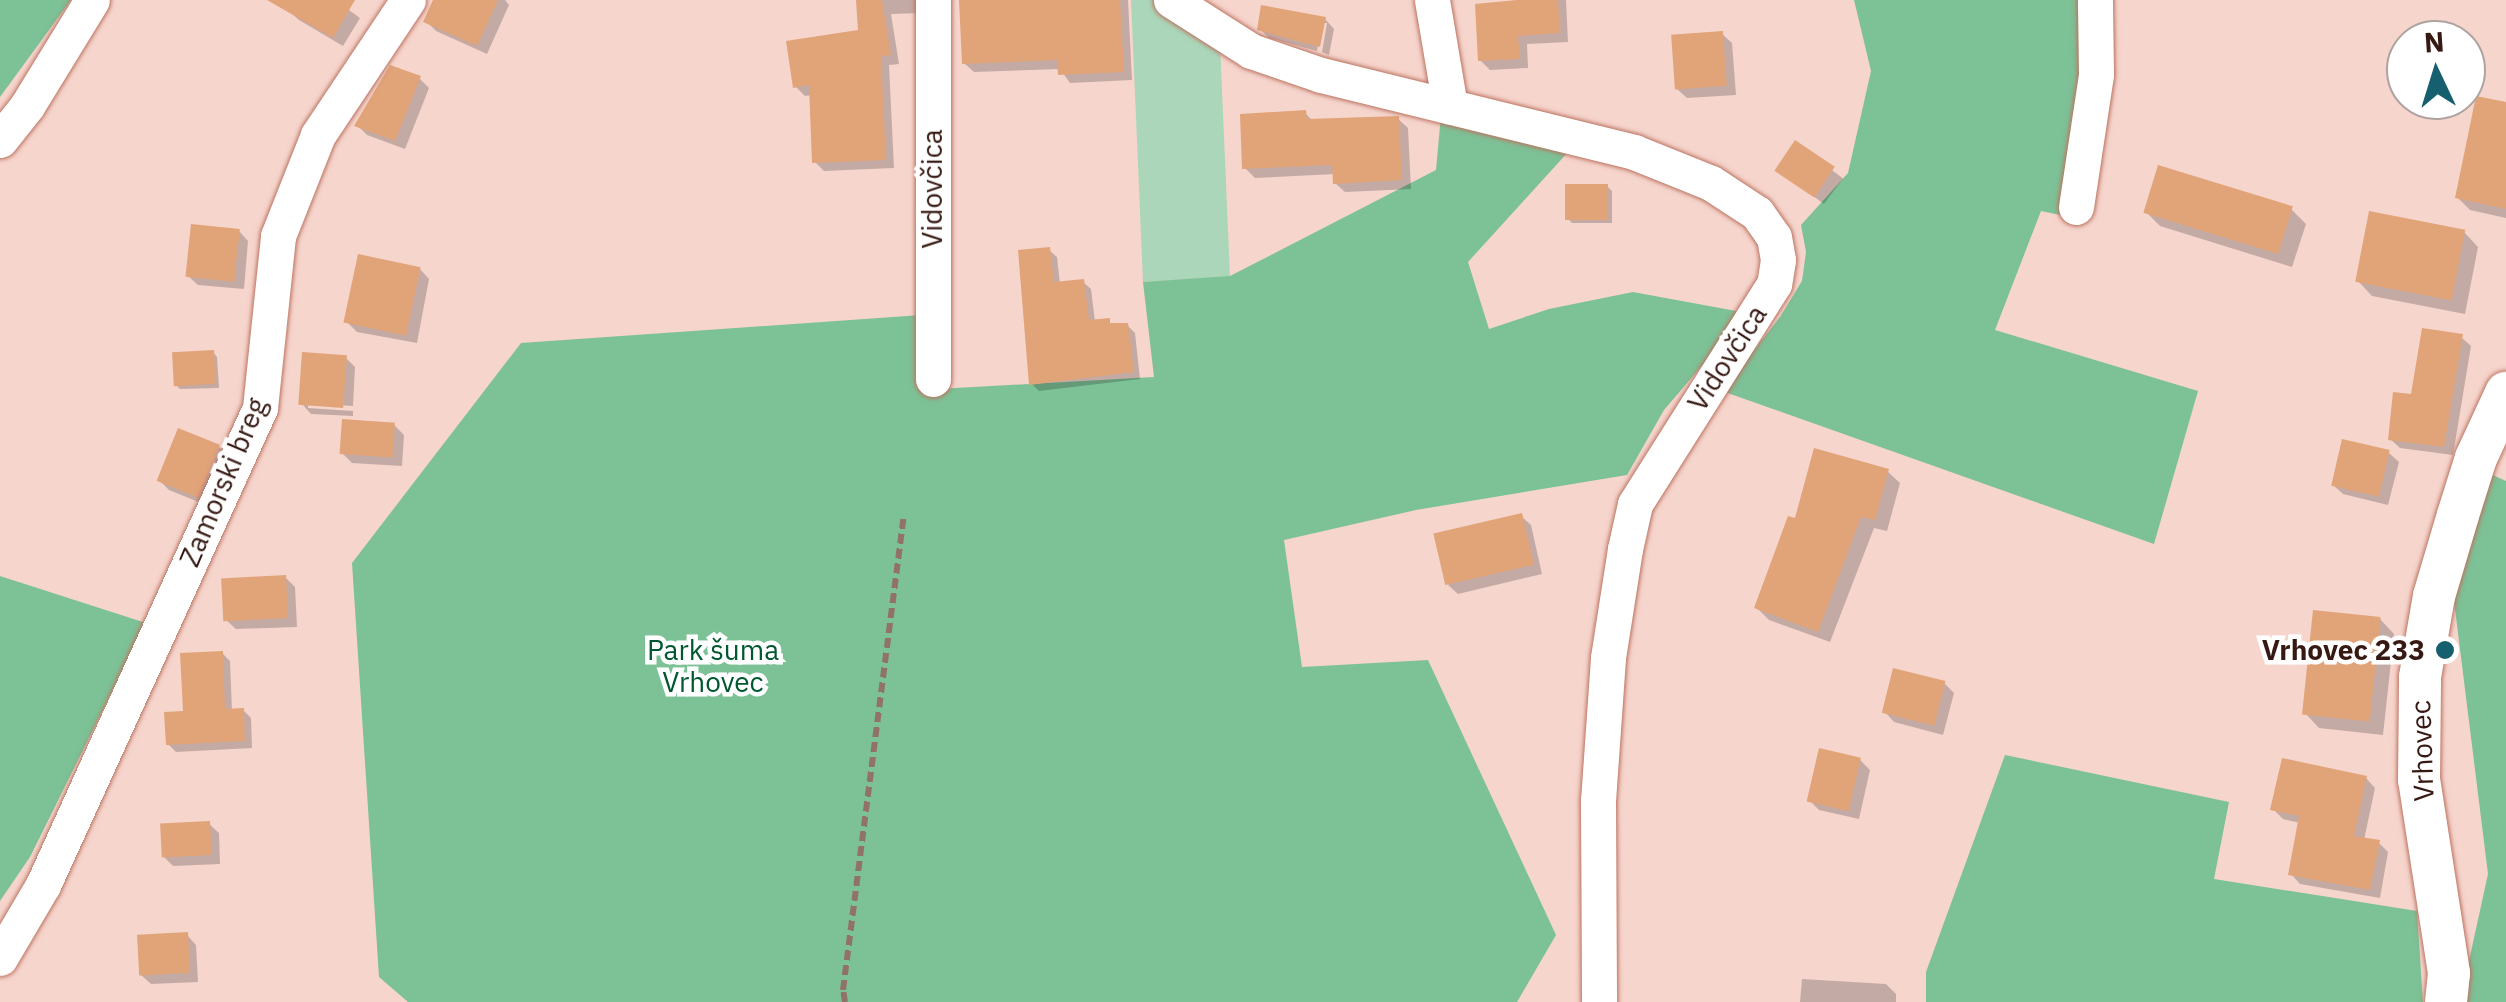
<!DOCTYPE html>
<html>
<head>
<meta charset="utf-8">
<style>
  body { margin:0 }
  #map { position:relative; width:2506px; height:1002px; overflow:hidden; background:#f6d5cd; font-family:"IBM Plex Sans",sans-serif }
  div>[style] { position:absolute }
  .green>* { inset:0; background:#abd6b9 }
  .forest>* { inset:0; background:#7dc196 }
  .shadow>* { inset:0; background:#0003; transform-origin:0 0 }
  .building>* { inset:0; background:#e1a378; transform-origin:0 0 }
  .path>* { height:6px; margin-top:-3px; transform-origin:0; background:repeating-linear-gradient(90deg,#91726a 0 10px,transparent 0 15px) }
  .roads { filter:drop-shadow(0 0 2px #bc7360) drop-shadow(0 0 2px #bc7360) }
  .minor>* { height:35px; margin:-17.5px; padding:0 17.5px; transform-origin:17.5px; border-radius:17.5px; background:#fff }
  .tertiary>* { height:42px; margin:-21px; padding:0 21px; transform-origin:21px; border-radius:21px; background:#fff }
  .dots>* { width:28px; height:28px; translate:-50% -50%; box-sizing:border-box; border:5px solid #fff; border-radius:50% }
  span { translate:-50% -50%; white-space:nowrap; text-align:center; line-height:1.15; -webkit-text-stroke:9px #fff; paint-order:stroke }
  .street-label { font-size:28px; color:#361912 }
  .park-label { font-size:28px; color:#015830 }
  .poi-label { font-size:28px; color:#361912; font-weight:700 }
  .right { translate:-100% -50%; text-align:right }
  .north { position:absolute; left:2386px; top:20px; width:100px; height:100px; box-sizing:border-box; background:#fff; border:2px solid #afa3a0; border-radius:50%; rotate:356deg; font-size:28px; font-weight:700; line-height:40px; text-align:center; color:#361912 }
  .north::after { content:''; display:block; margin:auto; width:35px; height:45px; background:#165f6f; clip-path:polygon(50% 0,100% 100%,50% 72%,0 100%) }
</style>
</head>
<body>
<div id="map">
  <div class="green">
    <i style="clip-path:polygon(1131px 0,1153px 0,1220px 43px,1230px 277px,1143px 282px)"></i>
  </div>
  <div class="forest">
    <i style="clip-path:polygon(0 0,71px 0,0 97px)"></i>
    <i style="clip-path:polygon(1854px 0,2078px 0,2082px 26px,2077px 106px,2060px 215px,2041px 211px,1995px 330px,2198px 391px,2154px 544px,1722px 391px,1780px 317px,1802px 281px,1806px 252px,1801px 225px,1848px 173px,1871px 71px)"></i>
    <i style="clip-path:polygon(1441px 115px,1569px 151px,1468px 262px,1489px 329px,1549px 309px,1633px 292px,1747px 313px,1664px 410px,1627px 475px,1416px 510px,1284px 540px,1302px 667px,1428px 660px,1556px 935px,1517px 1002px,408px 1002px,379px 977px,352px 563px,521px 343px,921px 315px,919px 390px,1154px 377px,1143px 282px,1230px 276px,1436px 170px)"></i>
    <i style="clip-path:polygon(2484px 471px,2506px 481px,2506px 1002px,2460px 1002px,2488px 874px,2453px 593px)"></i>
    <i style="clip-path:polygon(0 576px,146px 623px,30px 857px,0 901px)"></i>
    <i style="clip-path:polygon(2005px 755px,2229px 802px,2214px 879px,2417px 911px,2423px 1002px,1926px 1002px,1926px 972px)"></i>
  </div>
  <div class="shadow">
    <i style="clip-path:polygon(295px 0,335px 0,360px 18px,343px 46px,299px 20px,289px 11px)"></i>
    <i style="clip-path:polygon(436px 0,505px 0,509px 5px,487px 54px,436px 31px,426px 21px)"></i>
    <i style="clip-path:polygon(859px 0,920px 0,920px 13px,891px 14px,899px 64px,889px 65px,894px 168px,824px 171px,815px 162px,812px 95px,805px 96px,795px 86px,860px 32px)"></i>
    <i style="clip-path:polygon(961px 0,1128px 0,1132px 80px,1070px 83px,1060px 69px,974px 72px,964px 63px)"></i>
    <i style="clip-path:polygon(1519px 0,1566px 0,1568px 42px,1527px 44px,1528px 68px,1490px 70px,1480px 60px)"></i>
    <i style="clip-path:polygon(1325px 19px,1334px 29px,1329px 55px,1322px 52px,1327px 23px,1322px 23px,1317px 51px,1269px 38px,1260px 29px)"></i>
    <i style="clip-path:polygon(1722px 34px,1732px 43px,1736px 95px,1687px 98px,1677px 89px)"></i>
    <i style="clip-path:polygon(419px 78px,429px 88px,405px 149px,367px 135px,357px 125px)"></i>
    <i style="clip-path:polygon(2506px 105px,2506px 218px,2470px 210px,2457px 197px)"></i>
    <i style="clip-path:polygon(1305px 113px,1314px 122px,1398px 119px,1408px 128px,1411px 189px,1345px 192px,1335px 183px,1335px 174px,1255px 178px,1245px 168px)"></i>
    <i style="left:1796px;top:143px;width:59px;height:32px;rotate:37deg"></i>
    <i style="clip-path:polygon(1607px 186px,1612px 191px,1612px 223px,1572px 223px,1568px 219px)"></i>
    <i style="clip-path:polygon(2291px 209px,2306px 224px,2292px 267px,2160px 226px,2146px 212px)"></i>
    <i style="clip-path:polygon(239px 231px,248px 241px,244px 289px,198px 285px,188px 276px)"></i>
    <i style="clip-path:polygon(2464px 232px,2478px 247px,2465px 314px,2372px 296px,2358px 281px)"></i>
    <i style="clip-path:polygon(1049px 250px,1057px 257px,1060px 284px,1083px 282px,1091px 289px,1095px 322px,1127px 325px,1135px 333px,1140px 379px,1039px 391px,1032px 384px)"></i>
    <i style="clip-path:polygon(420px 269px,429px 279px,417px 343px,357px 332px,347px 322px)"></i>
    <i style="clip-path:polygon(2461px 337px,2471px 346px,2453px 455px,2400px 448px,2390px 439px)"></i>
    <i style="clip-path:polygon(213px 352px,217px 357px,219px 388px,180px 389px,176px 385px)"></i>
    <i style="clip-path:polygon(346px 358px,355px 367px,353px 406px,308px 403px,308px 408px,353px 411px,353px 416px,311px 414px,302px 404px)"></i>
    <i style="clip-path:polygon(394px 425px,404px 435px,402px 466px,352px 463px,342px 453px)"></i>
    <i style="clip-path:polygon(219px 447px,228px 456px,206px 505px,169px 490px,160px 481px)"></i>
    <i style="clip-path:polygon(2389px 453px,2399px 462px,2388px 505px,2343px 494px,2333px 485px)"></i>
    <i style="clip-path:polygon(1887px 471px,1900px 483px,1887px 531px,1874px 528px,1830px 642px,1769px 620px,1756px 607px,1797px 522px)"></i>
    <i style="clip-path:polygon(1521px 516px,1531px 525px,1542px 574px,1458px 594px,1448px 585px)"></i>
    <i style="clip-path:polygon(285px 577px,295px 587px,297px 627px,236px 629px,226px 620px)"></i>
    <i style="clip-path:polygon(2380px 619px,2394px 634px,2383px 735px,2319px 728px,2305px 713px)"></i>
    <i style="clip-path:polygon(222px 653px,230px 661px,232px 711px,243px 710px,251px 718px,252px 748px,176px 752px,168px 744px)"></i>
    <i style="clip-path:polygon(1944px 683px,1954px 693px,1943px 735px,1894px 722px,1885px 712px)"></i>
    <i style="clip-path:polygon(1860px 760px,1870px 770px,1859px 819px,1819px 810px,1809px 800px)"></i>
    <i style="clip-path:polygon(2366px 778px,2375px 788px,2364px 840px,2378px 842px,2388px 852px,2380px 898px,2300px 884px,2291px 874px,2300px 823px,2283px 819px,2273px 809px)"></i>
    <i style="clip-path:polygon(209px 824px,219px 833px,220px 864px,173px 866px,164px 857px)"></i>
    <i style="clip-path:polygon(187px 935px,196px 945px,198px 982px,151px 984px,141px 975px)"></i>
    <i style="clip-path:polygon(1802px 979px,1886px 984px,1896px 994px,1896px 1002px,1800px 1002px)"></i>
  </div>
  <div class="building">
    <i style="clip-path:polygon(267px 0,355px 0,333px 38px)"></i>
    <i style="clip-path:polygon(433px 0,498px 0,477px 46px,423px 22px)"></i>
    <i style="clip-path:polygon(856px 0,882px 0,891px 55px,881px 56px,886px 160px,812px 163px,809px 85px,793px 88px,786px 41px,858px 30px)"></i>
    <i style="clip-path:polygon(959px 0,1120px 0,1124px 72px,1058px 75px,1057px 60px,962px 64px)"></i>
    <i style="clip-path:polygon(1517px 0,1558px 0,1560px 33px,1518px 36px,1520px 59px,1478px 61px,1475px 4px)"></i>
    <i style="clip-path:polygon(1261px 5px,1326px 17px,1320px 47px,1257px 30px)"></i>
    <i style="left:1723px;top:31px;width:55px;height:52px;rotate:86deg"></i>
    <i style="clip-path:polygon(390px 65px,421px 76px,395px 141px,354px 126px)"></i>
    <i style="clip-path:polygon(2476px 96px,2506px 102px,2506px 209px,2455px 198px)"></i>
    <i style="clip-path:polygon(1306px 110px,1307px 119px,1399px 116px,1402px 180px,1333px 184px,1332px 165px,1242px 169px,1240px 114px)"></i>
    <i style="left:1795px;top:140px;width:48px;height:37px;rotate:34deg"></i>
    <i style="left:2158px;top:165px;width:141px;height:50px;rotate:17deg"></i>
    <i style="left:1565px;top:184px;width:43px;height:36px"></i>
    <i style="left:2369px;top:211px;width:98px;height:72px;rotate:11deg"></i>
    <i style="left:191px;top:224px;width:49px;height:53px;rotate:6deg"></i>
    <i style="clip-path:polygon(1050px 247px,1054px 282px,1084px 279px,1089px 320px,1110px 318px,1110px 323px,1128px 323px,1134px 372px,1029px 385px,1018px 250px)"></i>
    <i style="left:358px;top:254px;width:64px;height:70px;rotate:12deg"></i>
    <i style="clip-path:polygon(2422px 328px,2463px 334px,2444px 447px,2388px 440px,2393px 392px,2411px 394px)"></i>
    <i style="left:214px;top:350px;width:34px;height:42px;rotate:87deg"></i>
    <i style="left:302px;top:352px;width:45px;height:53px;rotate:4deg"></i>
    <i style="left:342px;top:419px;width:53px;height:35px;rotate:4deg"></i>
    <i style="left:178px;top:428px;width:45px;height:57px;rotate:22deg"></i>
    <i style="left:2342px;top:439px;width:49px;height:48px;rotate:13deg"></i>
    <i style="clip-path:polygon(1814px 448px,1889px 469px,1875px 520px,1861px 517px,1818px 632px,1754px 608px,1788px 516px,1795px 518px)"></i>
    <i style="left:1522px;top:513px;width:53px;height:91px;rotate:77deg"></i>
    <i style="left:286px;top:575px;width:43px;height:65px;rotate:87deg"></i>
    <i style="left:2313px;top:610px;width:68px;height:105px;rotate:6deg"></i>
    <i style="clip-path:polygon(223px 651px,225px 709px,244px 708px,245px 741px,166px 745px,164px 712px,183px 711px,180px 653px)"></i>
    <i style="left:1893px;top:668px;width:54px;height:46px;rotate:14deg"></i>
    <i style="left:1819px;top:748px;width:43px;height:55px;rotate:13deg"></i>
    <i style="clip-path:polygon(2282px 758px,2367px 776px,2354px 836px,2380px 840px,2370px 890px,2288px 875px,2299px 816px,2270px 810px)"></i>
    <i style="left:210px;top:821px;width:34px;height:50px;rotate:87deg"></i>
    <i style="left:188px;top:932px;width:41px;height:51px;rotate:87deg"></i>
  </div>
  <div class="path">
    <i style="left:845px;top:1002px;width:12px;rotate:-99deg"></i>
    <i style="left:843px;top:990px;width:475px;rotate:-82.7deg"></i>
  </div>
  <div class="roads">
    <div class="minor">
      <i style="left:933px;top:0;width:379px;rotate:90deg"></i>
      <i style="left:1171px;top:0;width:95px;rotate:32.5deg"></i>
      <i style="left:1251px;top:51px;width:74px;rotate:18.9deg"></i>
      <i style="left:1321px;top:75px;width:322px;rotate:13.8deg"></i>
      <i style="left:1634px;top:152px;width:83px;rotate:21.9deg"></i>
      <i style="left:1711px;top:183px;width:55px;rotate:33.1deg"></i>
      <i style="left:1757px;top:213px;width:29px;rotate:55deg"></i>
      <i style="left:1774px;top:237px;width:23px;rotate:80deg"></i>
      <i style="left:1778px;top:260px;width:24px;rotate:99deg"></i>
      <i style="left:1774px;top:284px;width:260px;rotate:122.3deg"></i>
      <i style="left:1635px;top:504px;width:46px;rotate:102.5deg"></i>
      <i style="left:1625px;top:549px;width:110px;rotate:98.9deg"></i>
      <i style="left:1608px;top:658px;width:142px;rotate:94deg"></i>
      <i style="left:1598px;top:800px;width:202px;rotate:89.7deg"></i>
      <i style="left:1432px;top:0;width:108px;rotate:80.4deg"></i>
      <i style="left:0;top:140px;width:43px;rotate:-51.5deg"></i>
      <i style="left:27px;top:106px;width:124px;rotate:-58.5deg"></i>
      <i style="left:2076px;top:207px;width:134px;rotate:-81.4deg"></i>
      <i style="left:2096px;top:74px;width:74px;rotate:-90.8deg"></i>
      <i style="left:0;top:958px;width:85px;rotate:-59.5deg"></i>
      <i style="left:43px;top:885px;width:524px;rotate:-65.54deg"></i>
      <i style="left:260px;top:408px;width:173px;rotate:-84deg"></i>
      <i style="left:278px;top:236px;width:109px;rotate:-68.4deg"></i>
      <i style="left:318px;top:135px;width:162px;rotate:-56.3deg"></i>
    </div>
    <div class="tertiary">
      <i style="left:2446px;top:1002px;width:29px;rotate:-84deg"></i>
      <i style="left:2449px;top:973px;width:195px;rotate:-98.8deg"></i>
      <i style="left:2419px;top:780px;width:103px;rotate:-89.4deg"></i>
      <i style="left:2420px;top:677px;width:82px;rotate:-80.2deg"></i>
      <i style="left:2434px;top:596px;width:84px;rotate:-73.5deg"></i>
      <i style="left:2458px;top:515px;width:60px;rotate:-72.5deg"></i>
      <i style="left:2476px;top:458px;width:72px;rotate:-65.2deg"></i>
    </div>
  </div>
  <div class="dots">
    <i style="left:2445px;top:650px;background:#165f6f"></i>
  </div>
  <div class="street-label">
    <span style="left:932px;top:189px;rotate:-90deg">Vidovčica</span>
    <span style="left:1727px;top:358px;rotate:-57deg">Vidovčica</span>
    <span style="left:223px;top:482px;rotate:-67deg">Zamorski breg</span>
    <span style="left:2422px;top:751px;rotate:-92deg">Vrhovec</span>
  </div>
  <div class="park-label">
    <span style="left:713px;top:666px">Park šuma<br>Vrhovec</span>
  </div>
  <div class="poi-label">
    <span class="right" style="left:2425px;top:650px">Vrhovec 233</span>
  </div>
  <div class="north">N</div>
</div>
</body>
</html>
